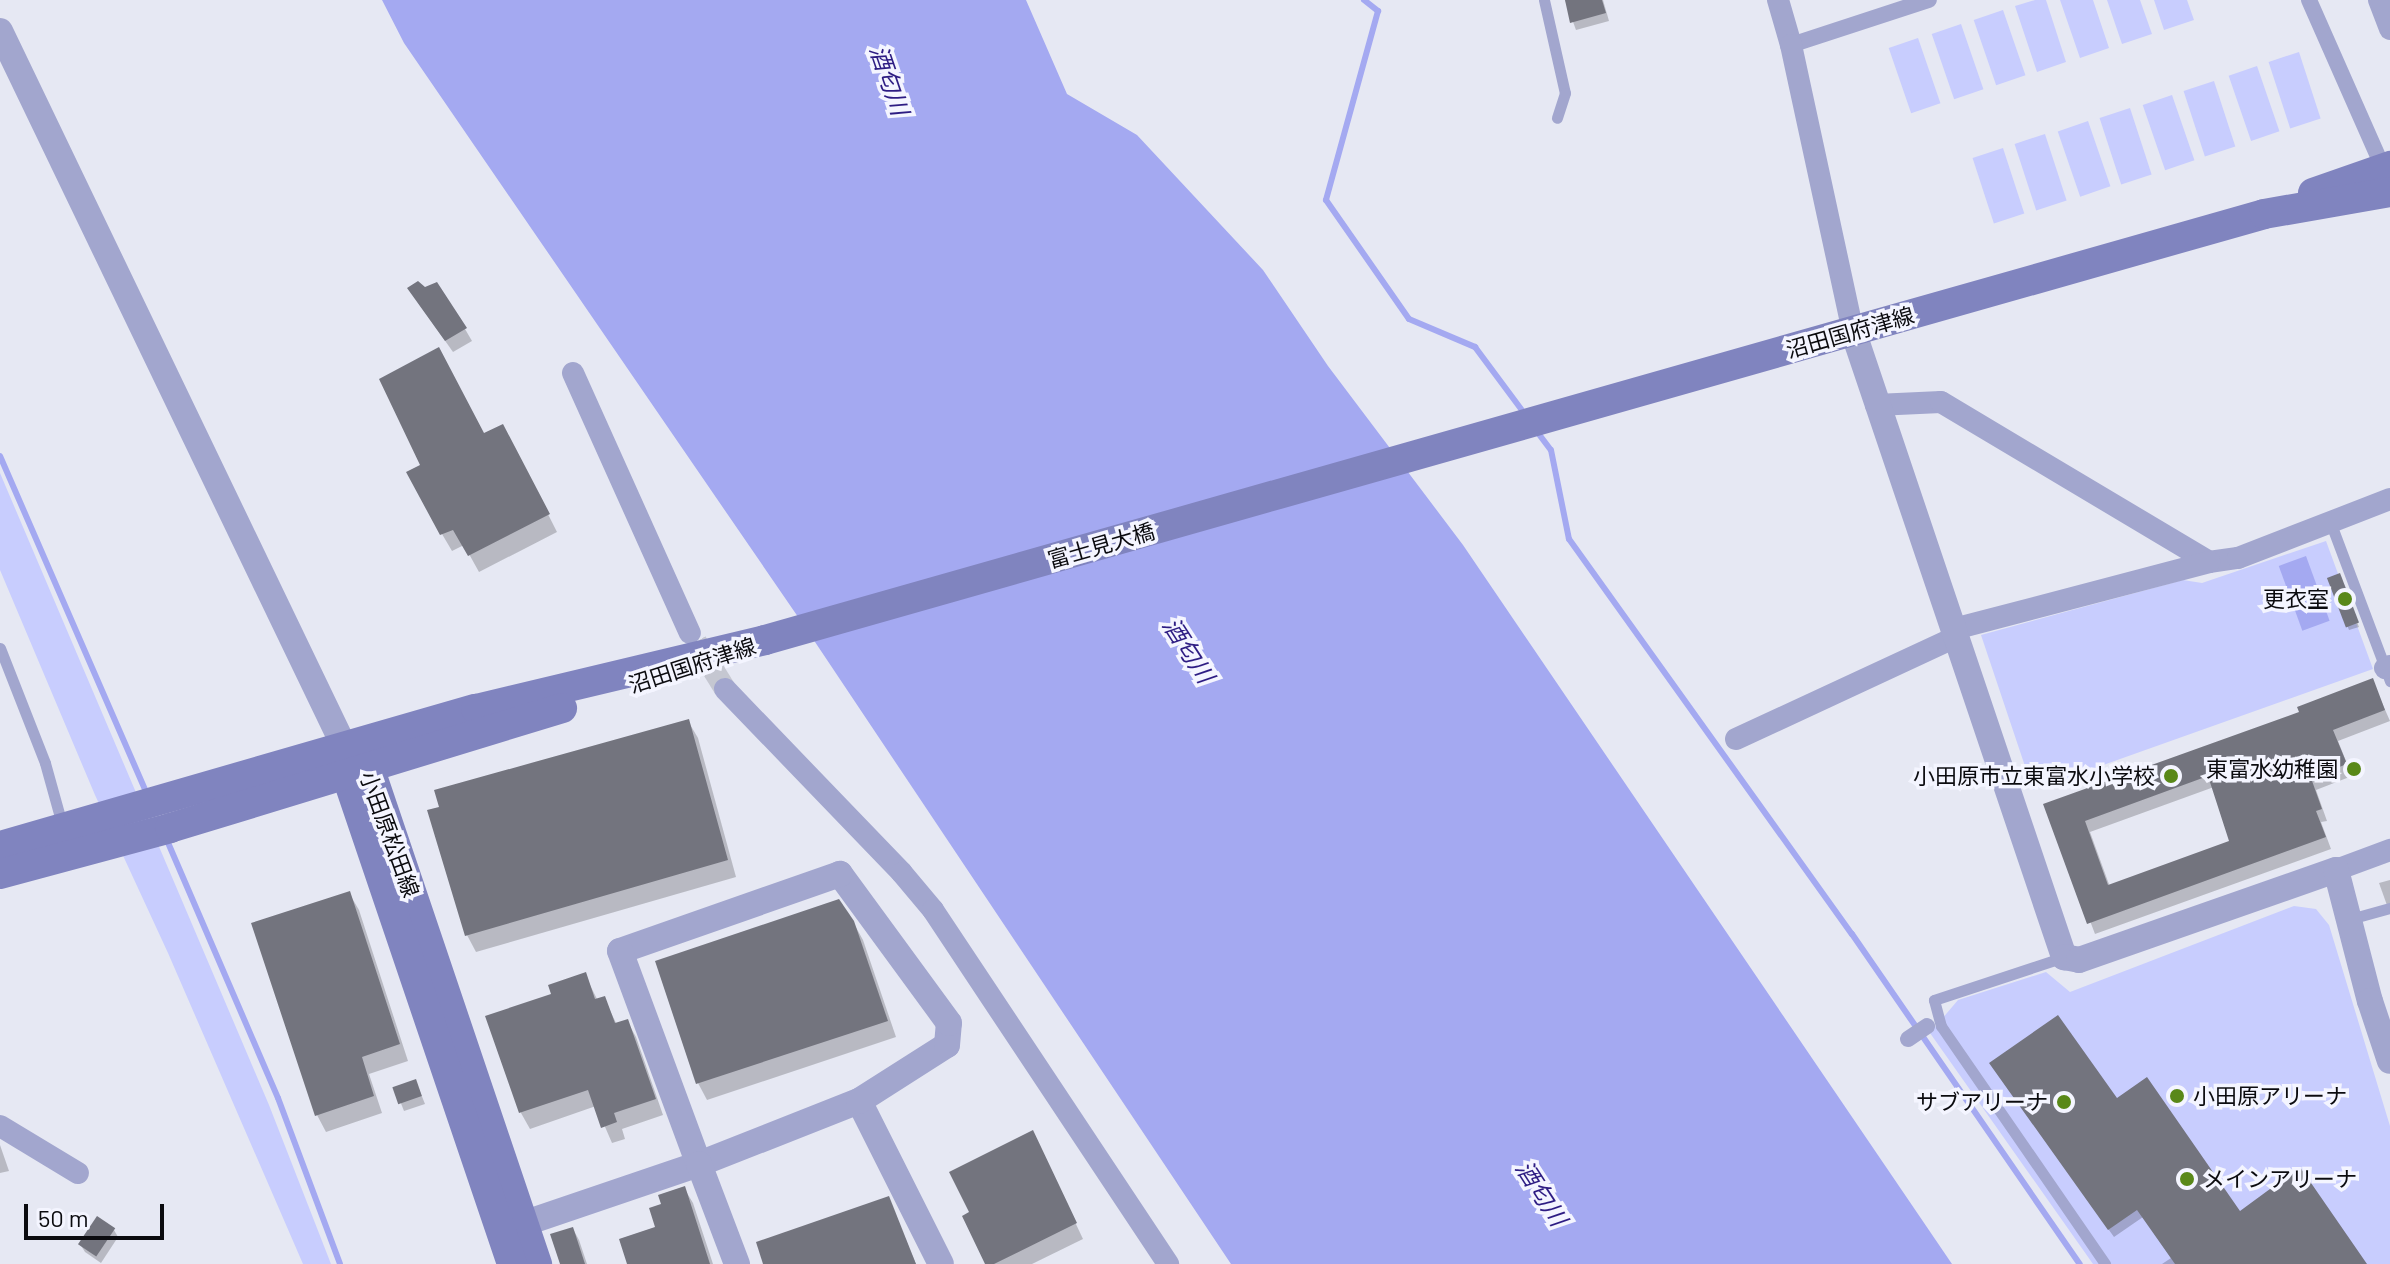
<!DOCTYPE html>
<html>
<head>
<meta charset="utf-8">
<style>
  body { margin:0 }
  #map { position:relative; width:2390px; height:1264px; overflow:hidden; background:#e6e8f3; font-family:Barlow,"Noto Sans JP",sans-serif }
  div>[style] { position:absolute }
  .green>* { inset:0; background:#c8cdfe; transform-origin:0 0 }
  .water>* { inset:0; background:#a4a9f1; transform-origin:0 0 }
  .shadow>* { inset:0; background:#0003 }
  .stream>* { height:6px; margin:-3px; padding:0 3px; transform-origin:3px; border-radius:3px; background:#a4a9f1 }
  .building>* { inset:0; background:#73747e; transform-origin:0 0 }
  .minor-tunnel>* { height:22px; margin-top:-11px; transform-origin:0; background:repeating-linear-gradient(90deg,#c5c7d1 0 22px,transparent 0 33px) }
  .service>* { height:11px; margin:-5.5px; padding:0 5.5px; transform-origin:5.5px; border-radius:5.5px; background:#a2a6ce }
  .pedestrian>* { height:16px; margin:-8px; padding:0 8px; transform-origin:8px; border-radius:8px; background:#a2a6ce }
  .minor>* { height:22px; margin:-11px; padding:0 11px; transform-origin:11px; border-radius:11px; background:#a2a6ce }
  .tertiary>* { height:26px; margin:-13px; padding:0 13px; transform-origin:13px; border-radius:13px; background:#a2a6ce }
  .secondary>* { height:30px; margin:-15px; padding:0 15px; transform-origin:15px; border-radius:15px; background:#8084bf }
  .dots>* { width:22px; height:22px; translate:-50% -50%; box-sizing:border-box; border:4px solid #f4f5ff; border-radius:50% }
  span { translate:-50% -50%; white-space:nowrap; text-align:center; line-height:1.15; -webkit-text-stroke:7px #f4f5ff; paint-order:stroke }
  .street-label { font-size:22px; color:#0b0b0f }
  .poi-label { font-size:22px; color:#0b0b0f }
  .right { translate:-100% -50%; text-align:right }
  .left { translate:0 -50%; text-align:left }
  .water-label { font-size:24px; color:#2d1c83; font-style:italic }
  .scale { position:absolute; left:24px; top:1204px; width:140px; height:36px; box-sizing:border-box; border:4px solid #0b0b0f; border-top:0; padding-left:10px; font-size:24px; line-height:28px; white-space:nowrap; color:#0b0b0f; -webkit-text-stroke:6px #f4f5ff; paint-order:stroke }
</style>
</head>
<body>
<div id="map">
  <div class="green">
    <i style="clip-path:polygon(2035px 0,2046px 0,2066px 62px,2037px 72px,2015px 6px)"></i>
    <i style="clip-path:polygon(2060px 0,2093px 0,2109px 48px,2080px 58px)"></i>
    <i style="clip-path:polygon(2107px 0,2140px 0,2152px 34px,2122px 44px)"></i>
    <i style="clip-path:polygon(2154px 0,2187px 0,2194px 20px,2164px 30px)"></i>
    <i style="left:2003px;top:10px;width:69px;height:31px;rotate:71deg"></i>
    <i style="left:1961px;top:24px;width:69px;height:31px;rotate:71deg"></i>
    <i style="left:1918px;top:38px;width:69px;height:31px;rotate:71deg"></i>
    <i style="left:2299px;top:52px;width:70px;height:32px;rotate:72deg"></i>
    <i style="left:2257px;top:66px;width:69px;height:30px;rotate:71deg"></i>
    <i style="left:2214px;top:81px;width:69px;height:32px;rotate:72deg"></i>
    <i style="left:2172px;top:95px;width:69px;height:31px;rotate:71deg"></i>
    <i style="left:2130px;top:108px;width:70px;height:32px;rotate:72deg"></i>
    <i style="left:2088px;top:121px;width:69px;height:32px;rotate:71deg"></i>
    <i style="left:2045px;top:134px;width:70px;height:32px;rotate:72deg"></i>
    <i style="left:2003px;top:148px;width:69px;height:32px;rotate:72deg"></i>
    <i style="clip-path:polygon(0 473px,269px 1105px,331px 1264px,303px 1264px,168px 953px,95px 795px,0 570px)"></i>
    <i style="clip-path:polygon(2326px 541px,2373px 669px,2033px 790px,1981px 635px,2183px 580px,2202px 583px)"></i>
    <i style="clip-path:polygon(2294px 906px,2316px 909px,2329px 925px,2390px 1126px,2390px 1264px,2093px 1264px,1930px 1033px,1958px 1000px,2046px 972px,2070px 992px)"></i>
  </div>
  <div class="water">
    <i style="clip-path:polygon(382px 0,1026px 0,1067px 94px,1137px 135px,1263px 270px,1328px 366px,1463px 545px,1952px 1264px,1231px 1264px,807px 630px,404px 43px)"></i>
    <i style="left:2306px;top:556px;width:69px;height:29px;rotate:70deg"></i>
  </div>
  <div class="shadow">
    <i style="clip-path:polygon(1565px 0,1603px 0,1609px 21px,1576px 30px)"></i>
    <i style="clip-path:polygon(417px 301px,465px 329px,472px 341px,453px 352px)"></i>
    <i style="clip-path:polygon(512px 443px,557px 532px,479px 572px,464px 545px,452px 551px,442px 534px)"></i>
    <i style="clip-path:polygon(2341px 578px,2359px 627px,2349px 630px,2329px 579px)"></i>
    <i style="clip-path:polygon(evenodd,2372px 680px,2390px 721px,2338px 741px,2352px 776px,2316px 790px,2327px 821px,2321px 822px,2331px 849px,2095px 934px,2046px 805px,2302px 713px,2372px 680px,2214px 787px,2232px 842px,2110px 887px,2090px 832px,2214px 787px)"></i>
    <i style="clip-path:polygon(688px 721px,698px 738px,736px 877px,476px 952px,467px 935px)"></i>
    <i style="clip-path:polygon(2390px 880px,2390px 908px,2388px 908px,2379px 883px)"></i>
    <i style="clip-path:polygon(349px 893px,359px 910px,408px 1061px,369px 1074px,382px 1113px,326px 1132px,317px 1115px)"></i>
    <i style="clip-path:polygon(853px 922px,863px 940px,896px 1037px,707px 1100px,698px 1083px)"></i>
    <i style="clip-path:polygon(585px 975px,598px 1001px,604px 998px,617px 1025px,627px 1021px,636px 1037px,663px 1115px,622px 1129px,625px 1139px,612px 1143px,596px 1106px,530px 1129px,521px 1113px,488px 1017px,553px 995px)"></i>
    <i style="clip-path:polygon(1996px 1072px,2116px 1100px,2239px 1214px,2365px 1264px,2162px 1264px,2171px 1258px,2143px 1217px,2114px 1237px)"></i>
    <i style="clip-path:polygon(395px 1088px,419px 1089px,425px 1104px,404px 1111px)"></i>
    <i style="clip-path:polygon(0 1145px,9px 1171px,0 1173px)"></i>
    <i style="clip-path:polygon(1040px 1148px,1083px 1239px,1032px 1264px,987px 1264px)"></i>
    <i style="clip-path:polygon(684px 1188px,693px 1203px,713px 1264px,629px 1264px,657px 1228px,663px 1205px)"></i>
    <i style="clip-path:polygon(888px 1198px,916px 1264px,766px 1264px)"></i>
    <i style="clip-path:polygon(573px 1229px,579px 1240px,587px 1264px,562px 1264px)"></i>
    <i style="clip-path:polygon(114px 1230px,118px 1237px,101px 1263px,85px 1252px,80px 1244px)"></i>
  </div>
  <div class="stream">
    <i style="left:1364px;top:0;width:18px;rotate:38deg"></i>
    <i style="left:1378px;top:11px;width:196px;rotate:105.4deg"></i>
    <i style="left:1326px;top:200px;width:145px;rotate:55.1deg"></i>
    <i style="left:1409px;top:319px;width:72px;rotate:23deg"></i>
    <i style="left:1475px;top:347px;width:82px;rotate:53.4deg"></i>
    <i style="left:1535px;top:429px;width:26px;rotate:53deg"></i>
    <i style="left:1551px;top:450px;width:91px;rotate:78.6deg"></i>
    <i style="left:1569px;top:539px;width:486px;rotate:54.4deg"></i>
    <i style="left:1852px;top:934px;width:401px;rotate:55.4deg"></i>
    <i style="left:0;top:456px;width:369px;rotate:66.5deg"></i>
    <i style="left:166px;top:838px;width:283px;rotate:66.7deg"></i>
    <i style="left:278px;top:1098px;width:177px;rotate:69.5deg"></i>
  </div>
  <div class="building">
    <i style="clip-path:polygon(1565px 0,1602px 0,1606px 13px,1570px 23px)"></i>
    <i style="clip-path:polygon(418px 281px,425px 287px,437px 282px,467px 328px,445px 341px,407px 288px)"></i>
    <i style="clip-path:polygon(439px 347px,484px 433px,503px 424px,550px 514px,468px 556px,453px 530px,440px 535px,406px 472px,420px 465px,379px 379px)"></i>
    <i style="left:2340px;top:573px;width:53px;height:14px;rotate:69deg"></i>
    <i style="clip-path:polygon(evenodd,2373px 678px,2385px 710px,2333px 730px,2347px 764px,2311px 778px,2322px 809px,2316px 811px,2326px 837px,2087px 924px,2043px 804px,2299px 712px,2297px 707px,2373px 678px,2208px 776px,2229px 841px,2108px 885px,2085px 821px,2208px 776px)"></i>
    <i style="clip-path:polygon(689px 719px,728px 860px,465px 936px,427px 810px,439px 807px,434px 790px)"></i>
    <i style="clip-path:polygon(350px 891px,400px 1044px,362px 1057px,374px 1096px,315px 1116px,251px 923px)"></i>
    <i style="clip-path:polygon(839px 899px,854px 921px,888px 1021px,696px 1084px,655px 961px)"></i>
    <i style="clip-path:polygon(586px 972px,595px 999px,605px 996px,615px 1023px,628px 1019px,656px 1099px,614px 1113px,617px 1122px,601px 1128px,588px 1090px,519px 1113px,485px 1016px,551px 994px,548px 985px)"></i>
    <i style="clip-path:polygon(2058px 1015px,2117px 1098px,2147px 1077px,2240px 1211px,2300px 1167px,2367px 1264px,2175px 1264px,2137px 1210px,2108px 1230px,1989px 1063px)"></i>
    <i style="left:416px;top:1079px;width:18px;height:25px;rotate:71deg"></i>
    <i style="clip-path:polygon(1033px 1130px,1077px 1223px,994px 1264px,985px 1264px,962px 1216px,969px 1212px,949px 1172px)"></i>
    <i style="clip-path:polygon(685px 1186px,710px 1264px,627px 1264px,619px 1239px,655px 1227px,649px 1208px,661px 1204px,658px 1195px)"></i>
    <i style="clip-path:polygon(889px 1196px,916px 1264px,763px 1264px,756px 1242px)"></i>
    <i style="left:97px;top:1216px;width:22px;height:34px;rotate:34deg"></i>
    <i style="clip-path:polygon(573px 1227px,585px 1264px,560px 1264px,550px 1234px)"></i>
  </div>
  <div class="minor-tunnel">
    <i style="left:696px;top:642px;width:55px;rotate:58.3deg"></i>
  </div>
  <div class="service">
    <i style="left:1544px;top:0;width:95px;rotate:77.3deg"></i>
    <i style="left:1565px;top:93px;width:26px;rotate:108deg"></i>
    <i style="left:2331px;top:524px;width:168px;rotate:69.4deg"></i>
    <i style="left:0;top:648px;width:123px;rotate:68.6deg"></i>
    <i style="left:45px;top:763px;width:67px;rotate:74.5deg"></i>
    <i style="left:2350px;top:919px;width:41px;rotate:-15.4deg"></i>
    <i style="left:2064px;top:957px;width:137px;rotate:161.7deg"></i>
    <i style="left:1934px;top:1000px;width:27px;rotate:75deg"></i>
    <i style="left:1941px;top:1026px;width:289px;rotate:55.4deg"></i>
  </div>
  <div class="pedestrian">
    <i style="left:2309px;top:0;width:184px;rotate:66.2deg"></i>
    <i style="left:1791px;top:45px;width:145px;rotate:-18.1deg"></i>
    <i style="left:1908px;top:1039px;width:23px;rotate:-34deg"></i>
  </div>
  <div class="minor">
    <i style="left:1778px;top:0;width:47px;rotate:73.9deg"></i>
    <i style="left:1791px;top:45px;width:293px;rotate:77.8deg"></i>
    <i style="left:2379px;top:0;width:31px;rotate:69deg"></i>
    <i style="left:573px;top:373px;width:285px;rotate:65.8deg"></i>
    <i style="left:1876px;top:405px;width:65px;rotate:-2.6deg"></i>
    <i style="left:1941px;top:402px;width:312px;rotate:30.8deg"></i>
    <i style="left:2209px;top:562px;width:29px;rotate:-8deg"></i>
    <i style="left:2238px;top:558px;width:163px;rotate:-21.2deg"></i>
    <i style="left:1954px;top:629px;width:264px;rotate:-14.7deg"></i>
    <i style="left:2385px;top:668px;width:5px;rotate:-22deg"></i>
    <i style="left:725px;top:689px;width:255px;rotate:46.1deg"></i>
    <i style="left:902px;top:873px;width:48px;rotate:50deg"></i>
    <i style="left:933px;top:910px;width:425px;rotate:56.4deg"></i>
    <i style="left:1736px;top:739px;width:242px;rotate:-24.9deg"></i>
    <i style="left:2336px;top:870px;width:58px;rotate:-20.3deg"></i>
    <i style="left:0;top:1126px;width:91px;rotate:31.1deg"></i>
  </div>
  <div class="tertiary">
    <i style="left:0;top:31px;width:793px;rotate:64.31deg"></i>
    <i style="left:1853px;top:331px;width:661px;rotate:71.37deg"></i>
    <i style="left:2064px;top:957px;width:15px;rotate:11deg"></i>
    <i style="left:2079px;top:960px;width:272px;rotate:-19.3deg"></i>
    <i style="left:2336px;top:870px;width:135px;rotate:75.5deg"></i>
    <i style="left:2370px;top:1001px;width:63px;rotate:71.6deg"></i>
    <i style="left:859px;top:1101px;width:182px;rotate:63.3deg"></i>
    <i style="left:505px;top:1230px;width:205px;rotate:-18.8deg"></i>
    <i style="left:699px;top:1164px;width:172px;rotate:-21.5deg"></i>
    <i style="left:859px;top:1101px;width:104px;rotate:-32.5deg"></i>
    <i style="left:947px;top:1045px;width:22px;rotate:-85deg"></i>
    <i style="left:949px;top:1023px;width:185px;rotate:-126.2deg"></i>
    <i style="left:840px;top:874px;width:233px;rotate:160.7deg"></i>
    <i style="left:620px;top:951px;width:227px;rotate:69.7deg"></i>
    <i style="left:699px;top:1164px;width:107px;rotate:69.2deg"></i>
  </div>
  <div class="secondary">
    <i style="left:2313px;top:193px;width:82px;rotate:-19.3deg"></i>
    <i style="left:355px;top:755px;width:18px;rotate:41deg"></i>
    <i style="left:369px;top:767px;width:525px;rotate:71.32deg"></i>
    <i style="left:345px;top:756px;width:18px;rotate:87deg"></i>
    <i style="left:346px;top:774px;width:517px;rotate:71.28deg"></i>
    <i style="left:0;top:846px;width:495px;rotate:-16.1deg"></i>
    <i style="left:476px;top:709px;width:297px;rotate:-13.4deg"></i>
    <i style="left:765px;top:640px;width:1558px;rotate:-15.86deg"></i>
    <i style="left:2264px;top:214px;width:128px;rotate:-9.9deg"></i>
    <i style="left:0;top:874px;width:176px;rotate:-15.1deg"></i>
    <i style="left:170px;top:828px;width:410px;rotate:-17deg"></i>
  </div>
  <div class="dots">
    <i style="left:2345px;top:599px;background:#598819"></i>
    <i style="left:2354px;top:769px;background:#598819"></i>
    <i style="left:2171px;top:776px;background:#598819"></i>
    <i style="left:2177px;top:1096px;background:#598819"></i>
    <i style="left:2064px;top:1102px;background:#598819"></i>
    <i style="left:2187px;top:1179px;background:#598819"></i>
  </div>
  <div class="street-label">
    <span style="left:1850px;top:332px;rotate:-16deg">沼田国府津線</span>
    <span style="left:1101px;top:545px;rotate:-16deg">富士見大橋</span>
    <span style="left:692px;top:665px;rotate:-18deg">沼田国府津線</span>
    <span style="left:390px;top:834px;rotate:70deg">小田原松田線</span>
  </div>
  <div class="poi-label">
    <span class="right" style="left:2329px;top:599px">更衣室</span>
    <span class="right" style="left:2338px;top:769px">東富水幼稚園</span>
    <span class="right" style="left:2155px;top:776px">小田原市立東富水小学校</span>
    <span class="left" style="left:2193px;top:1096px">小田原アリーナ</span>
    <span class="right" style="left:2048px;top:1102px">サブアリーナ</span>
    <span class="left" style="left:2203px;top:1179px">メインアリーナ</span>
  </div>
  <div class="water-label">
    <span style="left:890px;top:80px;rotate:71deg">酒匂川</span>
    <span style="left:1189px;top:650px;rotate:57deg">酒匂川</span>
    <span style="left:1542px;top:1193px;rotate:57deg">酒匂川</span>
  </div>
  <div class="scale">50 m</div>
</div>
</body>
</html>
